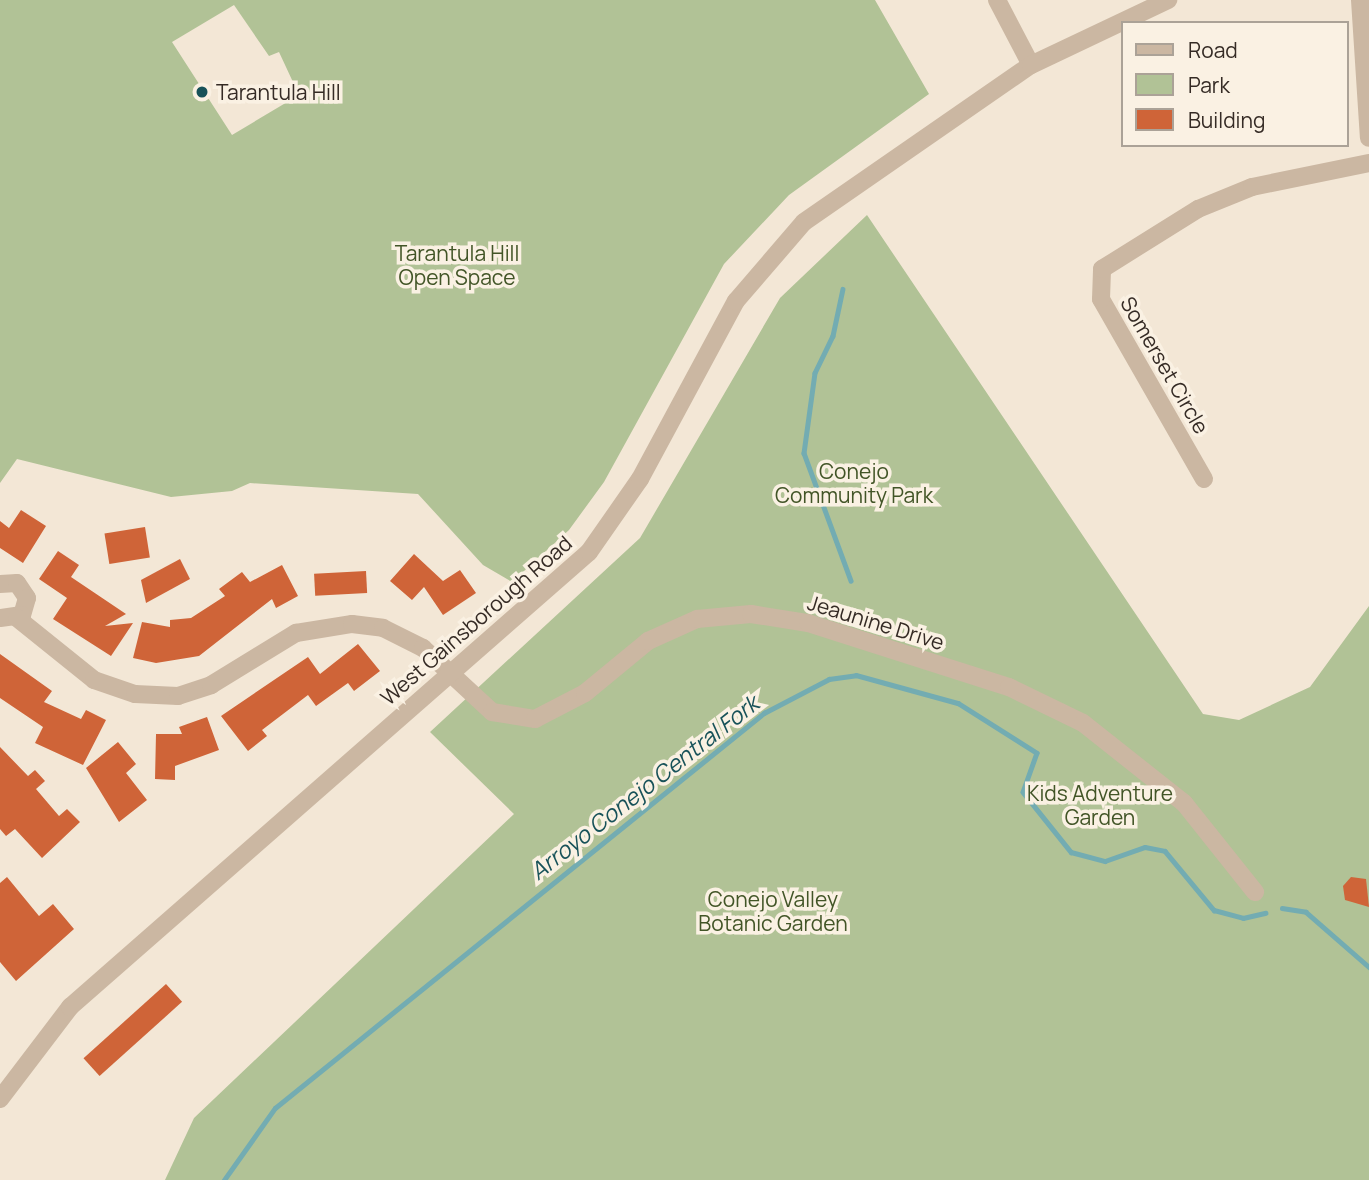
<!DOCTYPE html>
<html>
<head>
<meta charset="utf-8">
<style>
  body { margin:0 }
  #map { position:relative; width:1369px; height:1180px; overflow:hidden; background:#f3e7d6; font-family:Manrope,sans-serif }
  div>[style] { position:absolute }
  .green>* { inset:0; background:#b1c296 }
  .stream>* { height:4.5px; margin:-2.25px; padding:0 2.25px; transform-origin:2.25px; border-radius:2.25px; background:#73acb2 }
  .building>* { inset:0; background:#cf6438; transform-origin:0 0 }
  .minor>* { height:18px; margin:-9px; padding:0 9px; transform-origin:9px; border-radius:9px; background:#cbb7a2 }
  .dots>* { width:19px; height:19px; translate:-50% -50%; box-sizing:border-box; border:4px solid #faf1e3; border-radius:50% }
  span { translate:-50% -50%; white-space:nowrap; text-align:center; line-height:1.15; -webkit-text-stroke:7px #faf1e3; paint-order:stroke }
  .poi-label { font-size:21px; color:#352b25 }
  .left { translate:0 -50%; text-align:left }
  .park-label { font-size:21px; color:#425527 }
  .street-label { font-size:21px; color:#352b25 }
  .water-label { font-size:23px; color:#185259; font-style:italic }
  .legend { position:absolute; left:1121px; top:21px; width:228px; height:126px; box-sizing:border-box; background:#faf1e3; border:2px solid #aba297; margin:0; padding:9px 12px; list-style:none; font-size:21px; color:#352b25 }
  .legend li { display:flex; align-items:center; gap:14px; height:35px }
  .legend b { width:35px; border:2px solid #aba297 }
</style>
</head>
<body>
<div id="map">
  <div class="green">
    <i style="clip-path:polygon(evenodd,0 0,875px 0,929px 94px,789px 195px,724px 264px,604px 482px,569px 530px,512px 582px,483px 565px,418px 494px,250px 483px,232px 491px,171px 497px,17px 459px,0 483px,0 0,234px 5px,269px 56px,279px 52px,299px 95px,232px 135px,172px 42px,234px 5px)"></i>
    <i style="clip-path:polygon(867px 215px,1203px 714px,1239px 720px,1310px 687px,1369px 606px,1369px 1180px,165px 1180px,194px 1118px,514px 814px,430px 732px,640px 538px,780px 298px)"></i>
  </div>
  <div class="stream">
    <i style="left:843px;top:289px;width:48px;rotate:102deg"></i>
    <i style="left:833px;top:336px;width:41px;rotate:115.9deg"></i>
    <i style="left:815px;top:373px;width:81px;rotate:97.8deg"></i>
    <i style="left:804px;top:453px;width:136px;rotate:69.8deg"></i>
    <i style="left:1282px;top:908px;width:24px;rotate:9deg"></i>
    <i style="left:1306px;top:912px;width:84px;rotate:41.1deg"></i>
    <i style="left:224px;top:1180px;width:88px;rotate:-54.7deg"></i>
    <i style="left:275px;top:1108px;width:629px;rotate:-38.93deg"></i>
    <i style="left:764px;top:713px;width:73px;rotate:-27.6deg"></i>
    <i style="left:829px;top:679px;width:27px;rotate:-8deg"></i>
    <i style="left:856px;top:675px;width:106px;rotate:15.4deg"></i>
    <i style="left:958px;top:703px;width:93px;rotate:32.3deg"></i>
    <i style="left:1037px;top:753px;width:41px;rotate:109.7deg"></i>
    <i style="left:1023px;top:792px;width:77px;rotate:51.3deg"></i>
    <i style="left:1071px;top:852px;width:35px;rotate:15deg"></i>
    <i style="left:1105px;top:861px;width:42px;rotate:-19.3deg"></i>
    <i style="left:1145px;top:847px;width:20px;rotate:11deg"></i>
    <i style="left:1165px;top:851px;width:77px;rotate:50.3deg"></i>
    <i style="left:1214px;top:910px;width:30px;rotate:15deg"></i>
    <i style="left:1243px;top:918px;width:23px;rotate:-13deg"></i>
  </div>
  <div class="building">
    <i style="clip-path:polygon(21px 510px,46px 526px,23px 563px,0 548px,0 521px,9px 528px)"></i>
    <i style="left:145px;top:527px;width:31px;height:41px;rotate:81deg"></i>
    <i style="clip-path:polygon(58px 551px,79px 565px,71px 577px,126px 614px,105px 626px,133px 623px,111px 656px,53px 619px,67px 598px,39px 579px)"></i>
    <i style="clip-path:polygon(414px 554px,443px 581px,460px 570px,476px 593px,443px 615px,424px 587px,412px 600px,390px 581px)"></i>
    <i style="clip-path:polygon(180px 559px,190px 579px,146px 603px,141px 580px)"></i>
    <i style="clip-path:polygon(282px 565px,298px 596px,276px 608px,272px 599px,199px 656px,156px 663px,133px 658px,142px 622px,170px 627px,170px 620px,191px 618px,225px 596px,219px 589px,242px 572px,250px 582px)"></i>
    <i style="left:366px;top:571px;width:22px;height:52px;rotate:87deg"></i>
    <i style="clip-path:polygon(358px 644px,380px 671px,354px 691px,348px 683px,316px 706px,308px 695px,262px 730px,267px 736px,248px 751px,221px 716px,308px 657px,320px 674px)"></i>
    <i style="clip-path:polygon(0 654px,52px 691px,44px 702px,81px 719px,86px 710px,106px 720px,83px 765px,35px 743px,43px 727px,0 698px)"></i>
    <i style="clip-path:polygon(207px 717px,219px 750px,175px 766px,175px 780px,155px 779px,156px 734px,182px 734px,179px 727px)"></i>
    <i style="clip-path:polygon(118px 742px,136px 764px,126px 773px,147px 800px,119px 822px,86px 768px)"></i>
    <i style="clip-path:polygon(0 747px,28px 776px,35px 770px,45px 781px,36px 789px,59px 816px,67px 809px,80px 822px,42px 858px,15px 829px,6px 836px,0 829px)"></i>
    <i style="clip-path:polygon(7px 877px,39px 916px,53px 904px,74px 929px,16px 981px,0 962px,0 883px)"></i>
    <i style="clip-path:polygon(1351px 877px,1366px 879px,1369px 907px,1345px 900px,1343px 886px)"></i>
    <i style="left:166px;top:984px;width:24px;height:111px;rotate:48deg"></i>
  </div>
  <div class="minor">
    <i style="left:997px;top:0;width:73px;rotate:62.4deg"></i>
    <i style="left:1360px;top:0;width:138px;rotate:86.3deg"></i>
    <i style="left:1204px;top:479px;width:207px;rotate:-119.8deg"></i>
    <i style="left:1101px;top:299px;width:30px;rotate:-88deg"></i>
    <i style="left:1102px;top:269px;width:113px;rotate:-32deg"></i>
    <i style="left:1198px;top:209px;width:58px;rotate:-22.2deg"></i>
    <i style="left:1252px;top:187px;width:119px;rotate:-11.6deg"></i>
    <i style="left:0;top:584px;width:17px;rotate:-3deg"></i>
    <i style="left:17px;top:583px;width:18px;rotate:56deg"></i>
    <i style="left:27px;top:598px;width:18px;rotate:106deg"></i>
    <i style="left:22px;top:615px;width:22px;rotate:172deg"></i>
    <i style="left:17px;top:618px;width:99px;rotate:38.8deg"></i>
    <i style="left:94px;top:680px;width:43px;rotate:18.9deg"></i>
    <i style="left:135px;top:694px;width:43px;rotate:2.7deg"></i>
    <i style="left:178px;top:696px;width:35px;rotate:-18deg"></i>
    <i style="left:211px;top:685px;width:100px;rotate:-31.5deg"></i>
    <i style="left:296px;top:633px;width:57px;rotate:-9.1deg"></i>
    <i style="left:352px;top:624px;width:31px;rotate:7deg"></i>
    <i style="left:383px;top:628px;width:45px;rotate:26.6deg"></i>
    <i style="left:423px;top:648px;width:94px;rotate:42.8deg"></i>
    <i style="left:492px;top:712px;width:44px;rotate:9.2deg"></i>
    <i style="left:535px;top:719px;width:56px;rotate:-27.5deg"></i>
    <i style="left:585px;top:693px;width:82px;rotate:-39.5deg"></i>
    <i style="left:648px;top:641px;width:54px;rotate:-24.2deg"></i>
    <i style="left:697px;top:619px;width:54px;rotate:-5.3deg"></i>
    <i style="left:751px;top:614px;width:58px;rotate:9deg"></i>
    <i style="left:808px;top:623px;width:211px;rotate:17.7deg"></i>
    <i style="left:1009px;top:687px;width:82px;rotate:25.9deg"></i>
    <i style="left:1083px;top:723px;width:129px;rotate:38.4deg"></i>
    <i style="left:1184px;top:803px;width:114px;rotate:51.4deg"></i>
    <i style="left:0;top:1099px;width:116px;rotate:-52.7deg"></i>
    <i style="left:70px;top:1007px;width:690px;rotate:-41.24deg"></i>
    <i style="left:589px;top:552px;width:89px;rotate:-55.1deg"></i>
    <i style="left:640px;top:479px;width:202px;rotate:-61.7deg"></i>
    <i style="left:736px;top:301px;width:104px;rotate:-49.3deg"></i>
    <i style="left:804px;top:222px;width:276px;rotate:-34.7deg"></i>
    <i style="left:1031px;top:65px;width:152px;rotate:-25.4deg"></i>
  </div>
  <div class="dots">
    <i style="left:202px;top:92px;background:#185259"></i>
  </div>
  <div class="poi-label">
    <span class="left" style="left:216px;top:92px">Tarantula Hill</span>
  </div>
  <div class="park-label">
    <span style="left:457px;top:265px">Tarantula Hill<br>Open Space</span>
    <span style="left:854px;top:483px">Conejo<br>Community Park</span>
    <span style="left:1100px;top:805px">Kids Adventure<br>Garden</span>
    <span style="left:773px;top:911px">Conejo Valley<br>Botanic Garden</span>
  </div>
  <div class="street-label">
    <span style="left:1165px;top:365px;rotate:60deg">Somerset Circle</span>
    <span style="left:476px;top:620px;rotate:-41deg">West Gainsborough Road</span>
    <span style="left:876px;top:622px;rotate:17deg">Jeaunine Drive</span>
  </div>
  <div class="water-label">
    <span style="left:644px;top:787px;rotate:-38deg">Arroyo Conejo Central Fork</span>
  </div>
  <ul class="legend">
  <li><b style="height:9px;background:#cbb7a2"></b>Road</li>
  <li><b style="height:19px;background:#b1c296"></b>Park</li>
  <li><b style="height:19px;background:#cf6438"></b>Building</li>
  </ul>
</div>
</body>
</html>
